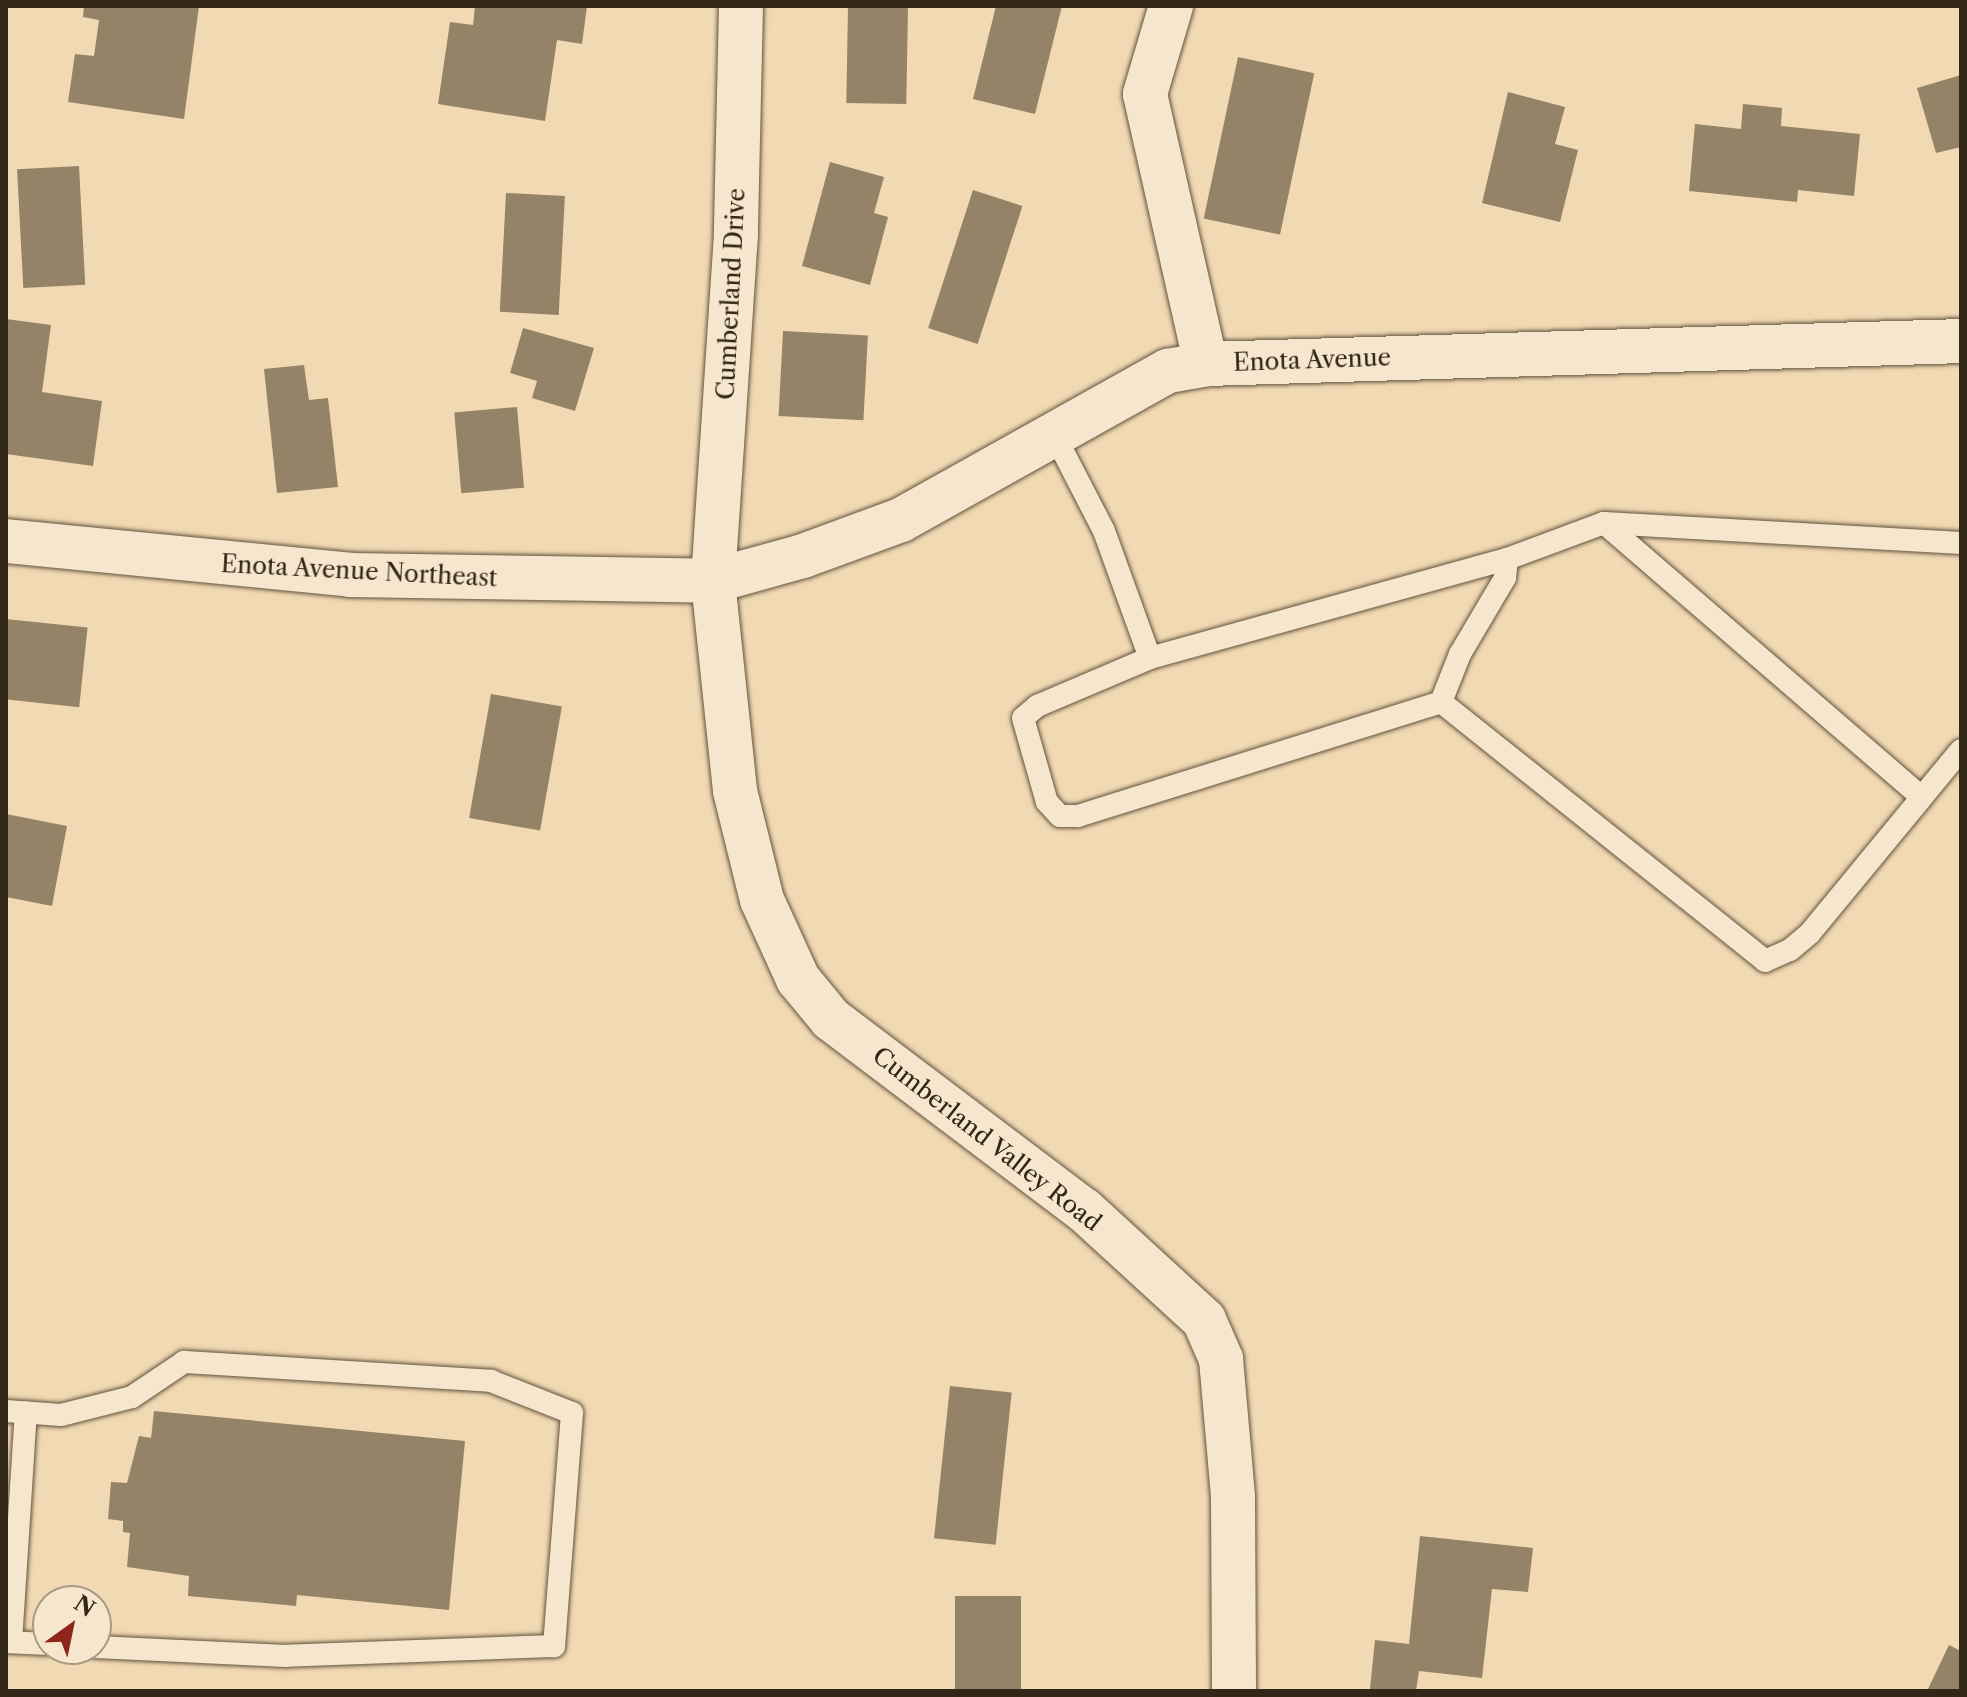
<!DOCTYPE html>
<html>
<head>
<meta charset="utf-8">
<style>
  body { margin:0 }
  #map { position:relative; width:1967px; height:1697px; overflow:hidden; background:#f1d9b3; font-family:"Libre Caslon Text",serif }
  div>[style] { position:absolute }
  .building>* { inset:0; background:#958368; transform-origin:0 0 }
  .roads { filter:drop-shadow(0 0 2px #62533e) drop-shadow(0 0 2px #62533e) }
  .service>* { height:22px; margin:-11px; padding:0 11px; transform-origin:11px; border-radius:11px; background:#f6e6ce }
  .minor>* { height:44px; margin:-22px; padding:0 22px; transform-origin:22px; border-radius:22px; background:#f6e6ce }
  .tertiary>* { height:44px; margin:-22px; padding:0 22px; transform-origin:22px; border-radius:22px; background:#f6e6ce }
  span { translate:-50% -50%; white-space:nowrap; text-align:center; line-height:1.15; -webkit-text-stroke:6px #f6e6ce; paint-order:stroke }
  .street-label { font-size:24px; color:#322617 }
  .frame { position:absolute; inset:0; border:8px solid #322617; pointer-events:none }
  .north { position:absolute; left:32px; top:1585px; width:80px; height:80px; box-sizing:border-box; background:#f6e6ce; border:2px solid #a89985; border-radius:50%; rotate:33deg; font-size:22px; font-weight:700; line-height:32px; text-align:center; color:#322617 }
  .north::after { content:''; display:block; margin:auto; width:28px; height:36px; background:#8f2418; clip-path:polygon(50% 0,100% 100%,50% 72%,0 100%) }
</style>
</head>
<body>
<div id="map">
  <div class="building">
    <i style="clip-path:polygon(84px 6px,199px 6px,184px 119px,68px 102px,75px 54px,94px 56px,99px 20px,83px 17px)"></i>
    <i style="clip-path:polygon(475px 6px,587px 6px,582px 44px,557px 40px,545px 121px,438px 104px,450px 22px,473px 25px)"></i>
    <i style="left:848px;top:6px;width:60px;height:97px;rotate:1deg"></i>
    <i style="clip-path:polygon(996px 6px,1062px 6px,1035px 114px,973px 99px)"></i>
    <i style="left:1238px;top:57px;width:78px;height:165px;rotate:12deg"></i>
    <i style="clip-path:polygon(1961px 75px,1961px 147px,1936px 153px,1917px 88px)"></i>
    <i style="clip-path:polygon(1508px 92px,1565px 107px,1555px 144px,1578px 150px,1560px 222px,1482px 203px)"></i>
    <i style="clip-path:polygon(1743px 104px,1782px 108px,1781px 126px,1860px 134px,1854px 196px,1798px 190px,1797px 202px,1689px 191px,1695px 124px,1741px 129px)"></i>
    <i style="clip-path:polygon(830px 162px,884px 177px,874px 213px,888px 217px,870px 285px,802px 266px)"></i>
    <i style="left:79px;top:166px;width:119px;height:62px;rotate:87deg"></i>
    <i style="left:973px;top:190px;width:52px;height:145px;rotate:18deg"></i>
    <i style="left:506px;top:193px;width:59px;height:119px;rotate:3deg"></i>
    <i style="clip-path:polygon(6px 319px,51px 325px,42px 392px,102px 401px,93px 466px,6px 454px)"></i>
    <i style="clip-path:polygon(523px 328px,594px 348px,575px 411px,532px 398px,537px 381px,510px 373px)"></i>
    <i style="left:783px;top:331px;width:85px;height:85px;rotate:3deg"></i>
    <i style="clip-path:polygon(304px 365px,309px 400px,328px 398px,338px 487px,277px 493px,264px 369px)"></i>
    <i style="left:517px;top:407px;width:81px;height:63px;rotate:85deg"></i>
    <i style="left:6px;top:619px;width:82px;height:80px;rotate:6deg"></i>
    <i style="left:491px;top:694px;width:72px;height:126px;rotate:10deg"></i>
    <i style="clip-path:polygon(6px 814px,67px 826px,52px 906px,6px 897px)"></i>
    <i style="left:950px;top:1386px;width:62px;height:153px;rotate:6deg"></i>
    <i style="clip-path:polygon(154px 1411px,465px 1441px,449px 1610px,297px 1595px,296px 1606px,188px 1596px,189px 1576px,127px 1567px,130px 1533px,123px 1532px,123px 1521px,108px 1519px,111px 1482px,127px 1483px,139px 1436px,151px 1438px)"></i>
    <i style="clip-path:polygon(1420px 1536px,1533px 1548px,1528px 1592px,1492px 1589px,1482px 1678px,1419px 1671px,1416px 1691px,1370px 1689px,1375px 1640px,1409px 1644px)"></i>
    <i style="left:955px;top:1596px;width:66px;height:95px"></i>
    <i style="clip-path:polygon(1949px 1645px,1961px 1651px,1961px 1691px,1927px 1691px)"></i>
  </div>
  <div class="roads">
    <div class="service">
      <i style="left:1055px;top:436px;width:107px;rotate:62.7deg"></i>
      <i style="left:1104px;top:531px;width:135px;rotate:70.1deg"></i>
      <i style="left:1150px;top:658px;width:123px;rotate:157deg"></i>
      <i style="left:1037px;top:706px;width:18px;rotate:139deg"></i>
      <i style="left:1023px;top:718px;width:87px;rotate:74.1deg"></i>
      <i style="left:1047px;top:802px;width:19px;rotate:47deg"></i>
      <i style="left:1060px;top:816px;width:18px"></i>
      <i style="left:1078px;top:816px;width:380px;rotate:-17.4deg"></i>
      <i style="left:1441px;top:702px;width:415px;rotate:38.6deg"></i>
      <i style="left:1765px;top:961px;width:27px;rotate:-24deg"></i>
      <i style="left:1790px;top:950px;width:26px;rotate:-40deg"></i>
      <i style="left:1810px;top:933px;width:237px;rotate:-50.5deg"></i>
      <i style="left:1604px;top:523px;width:419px;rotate:40.8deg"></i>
      <i style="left:1150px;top:658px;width:370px;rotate:-15.5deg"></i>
      <i style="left:1507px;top:559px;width:103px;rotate:-20.4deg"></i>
      <i style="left:1604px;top:523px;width:358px;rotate:3.2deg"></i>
      <i style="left:1441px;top:702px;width:52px;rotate:-68.4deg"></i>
      <i style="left:1460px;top:654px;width:88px;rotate:-59.4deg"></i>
      <i style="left:1505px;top:578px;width:19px;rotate:-84deg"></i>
      <i style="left:6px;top:1411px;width:55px;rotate:4.2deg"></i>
      <i style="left:61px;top:1415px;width:73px;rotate:-14.2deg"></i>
      <i style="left:132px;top:1397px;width:63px;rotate:-33.9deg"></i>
      <i style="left:184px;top:1362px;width:308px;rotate:3.5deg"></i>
      <i style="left:491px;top:1381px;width:87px;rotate:21.6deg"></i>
      <i style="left:572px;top:1413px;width:234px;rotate:94.4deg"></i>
      <i style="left:554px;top:1646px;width:268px;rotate:177.9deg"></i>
      <i style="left:286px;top:1656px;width:190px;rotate:-177.3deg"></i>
      <i style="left:6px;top:1642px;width:42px;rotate:2.7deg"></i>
      <i style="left:11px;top:1642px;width:230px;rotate:-86.3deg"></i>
    </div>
    <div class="minor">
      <i style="left:741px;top:6px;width:228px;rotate:91.3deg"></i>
      <i style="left:736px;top:234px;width:348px;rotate:93.8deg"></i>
      <i style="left:713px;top:581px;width:211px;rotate:84deg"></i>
      <i style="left:735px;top:791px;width:112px;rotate:76.1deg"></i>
      <i style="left:762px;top:900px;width:87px;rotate:65.5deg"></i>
      <i style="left:798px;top:979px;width:52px;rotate:50.5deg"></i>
      <i style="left:831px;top:1019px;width:317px;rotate:37.1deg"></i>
      <i style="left:1084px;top:1210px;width:163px;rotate:42.5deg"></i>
      <i style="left:1204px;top:1320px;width:43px;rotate:66.4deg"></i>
      <i style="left:1221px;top:1359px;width:139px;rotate:85deg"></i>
      <i style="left:1233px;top:1497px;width:194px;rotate:89.7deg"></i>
      <i style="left:1171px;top:6px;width:92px;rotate:106.5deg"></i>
      <i style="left:1145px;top:94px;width:277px;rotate:77.3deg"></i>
    </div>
    <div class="tertiary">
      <i style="left:6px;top:541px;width:346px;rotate:5.6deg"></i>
      <i style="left:350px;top:575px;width:363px;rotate:0.9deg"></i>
      <i style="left:713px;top:581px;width:93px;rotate:-15.5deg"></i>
      <i style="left:803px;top:556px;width:104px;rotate:-20.2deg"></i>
      <i style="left:901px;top:520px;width:306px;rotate:-29.2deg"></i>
      <i style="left:1168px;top:371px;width:39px;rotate:-10deg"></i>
      <i style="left:1206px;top:364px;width:755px;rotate:-1.74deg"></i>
    </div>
  </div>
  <div class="street-label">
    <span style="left:731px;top:294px;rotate:-87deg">Cumberland Drive</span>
    <span style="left:1312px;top:360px;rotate:-2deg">Enota Avenue</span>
    <span style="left:359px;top:571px;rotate:3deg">Enota Avenue Northeast</span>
    <span style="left:987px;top:1139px;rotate:38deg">Cumberland Valley Road</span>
  </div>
  <div class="frame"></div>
  <div class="north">N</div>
</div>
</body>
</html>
